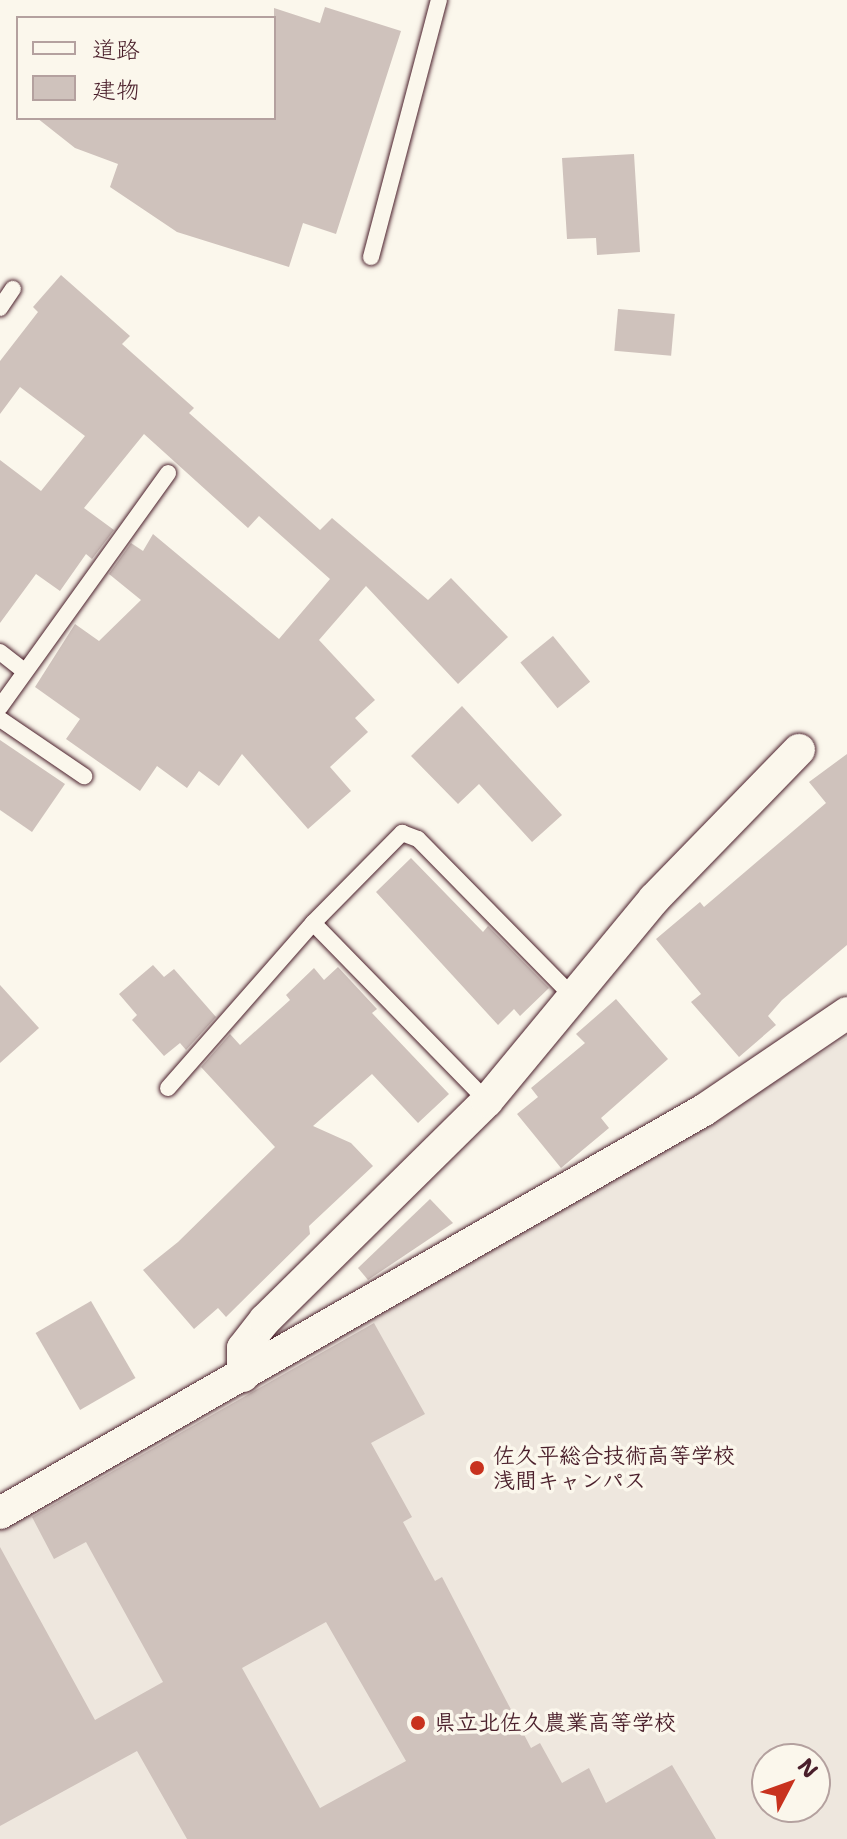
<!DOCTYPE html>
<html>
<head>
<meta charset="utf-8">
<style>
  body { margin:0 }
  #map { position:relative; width:847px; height:1839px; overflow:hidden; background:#fbf7ec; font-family:"Shantell Sans","Klee One",sans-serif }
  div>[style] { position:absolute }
  .built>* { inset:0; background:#eee7de }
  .building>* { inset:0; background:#cfc2bc; transform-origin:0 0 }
  .roads { filter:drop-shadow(0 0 2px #4a1f2b) drop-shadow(0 0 2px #4a1f2b) }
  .service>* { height:16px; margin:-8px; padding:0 8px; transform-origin:8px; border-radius:8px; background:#fbf7ec }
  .minor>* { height:32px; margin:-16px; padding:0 16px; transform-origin:16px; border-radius:16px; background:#fbf7ec }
  .dots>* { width:22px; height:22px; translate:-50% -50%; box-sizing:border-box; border:4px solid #fbf7ec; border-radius:50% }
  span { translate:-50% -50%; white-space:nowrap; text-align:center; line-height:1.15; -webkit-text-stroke:7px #fbf7ec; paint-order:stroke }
  .poi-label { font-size:22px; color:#4a1f2b; font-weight:700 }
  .left { translate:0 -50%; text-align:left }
  .legend { position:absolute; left:16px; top:16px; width:260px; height:104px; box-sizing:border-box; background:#fbf7ec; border:2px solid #b4a19f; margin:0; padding:10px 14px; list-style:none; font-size:24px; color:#4a1f2b }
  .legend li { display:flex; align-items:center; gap:16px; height:40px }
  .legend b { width:40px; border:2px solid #b4a19f }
  .north { position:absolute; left:751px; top:1743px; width:80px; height:80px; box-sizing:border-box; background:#fbf7ec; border:2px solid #b4a19f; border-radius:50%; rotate:49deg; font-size:22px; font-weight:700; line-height:32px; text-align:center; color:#4a1f2b }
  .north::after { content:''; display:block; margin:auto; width:28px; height:36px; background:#c8321e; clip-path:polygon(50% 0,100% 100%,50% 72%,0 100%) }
</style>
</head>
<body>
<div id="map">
  <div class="built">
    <i style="clip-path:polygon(evenodd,847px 1038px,847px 1839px,0 1839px,0 1526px,214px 1411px,847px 1038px,767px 1759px,815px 1759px,815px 1807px,767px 1807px,767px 1759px)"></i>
  </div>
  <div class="building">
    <i style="clip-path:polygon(325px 7px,401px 31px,336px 234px,303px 223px,289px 267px,177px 232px,110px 187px,118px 164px,75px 148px,37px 118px,274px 118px,274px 8px,320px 23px)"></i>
    <i style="clip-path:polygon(634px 154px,640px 252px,597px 255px,596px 238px,567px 239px,562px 158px)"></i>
    <i style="clip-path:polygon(61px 275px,130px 336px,122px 344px,194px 408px,189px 413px,320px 530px,332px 518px,428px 600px,451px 578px,508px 637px,458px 684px,366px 586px,319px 640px,375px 700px,355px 718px,368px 732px,330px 767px,351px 791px,308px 829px,242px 754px,219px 786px,199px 771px,187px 788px,157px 766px,140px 791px,66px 739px,80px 719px,35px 687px,75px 624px,99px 641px,141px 600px,109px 574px,131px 543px,143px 551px,153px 534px,279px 639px,330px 579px,259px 516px,248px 528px,144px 434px,84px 508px,114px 530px,92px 559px,86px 554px,60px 591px,36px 574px,0 623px,0 460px,41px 491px,85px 436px,20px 387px,0 414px,0 361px,38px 312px,33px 307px)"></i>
    <i style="left:618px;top:309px;width:57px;height:42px;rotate:5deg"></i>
    <i style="left:553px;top:636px;width:59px;height:42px;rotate:51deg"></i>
    <i style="clip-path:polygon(462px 706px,562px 815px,532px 842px,479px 784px,458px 804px,411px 756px)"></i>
    <i style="clip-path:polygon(0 740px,65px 784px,32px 832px,0 810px)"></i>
    <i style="clip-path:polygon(847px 754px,847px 945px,782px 1000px,768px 1016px,776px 1025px,739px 1057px,691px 1002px,701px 994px,656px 939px,700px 902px,704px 907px,826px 803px,809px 782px)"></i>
    <i style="clip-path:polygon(411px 858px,483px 932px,488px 926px,549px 988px,520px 1016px,514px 1009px,498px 1025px,376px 892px)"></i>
    <i style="clip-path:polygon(153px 965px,164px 977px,174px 969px,216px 1017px,186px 1050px,180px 1043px,164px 1056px,132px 1020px,137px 1015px,119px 994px)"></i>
    <i style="clip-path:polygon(338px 967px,377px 1009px,372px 1013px,449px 1094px,418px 1123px,372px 1074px,313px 1126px,351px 1143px,373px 1166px,309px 1226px,310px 1234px,226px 1317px,218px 1308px,194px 1329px,143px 1270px,178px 1242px,275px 1147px,201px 1067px,230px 1034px,240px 1045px,290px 1000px,286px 995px,314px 968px,324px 980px)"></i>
    <i style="clip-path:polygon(0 985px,39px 1028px,0 1063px)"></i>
    <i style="clip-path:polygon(616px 999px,668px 1059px,601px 1118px,609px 1128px,561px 1168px,517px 1114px,538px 1097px,531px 1088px,585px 1043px,576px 1034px)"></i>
    <i style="clip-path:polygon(430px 1199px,453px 1223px,368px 1280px,358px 1268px)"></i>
    <i style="left:91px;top:1301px;width:89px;height:64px;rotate:60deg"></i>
    <i style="clip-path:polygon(evenodd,374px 1323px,425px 1414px,371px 1443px,412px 1517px,403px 1522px,435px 1581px,442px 1577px,531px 1748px,540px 1743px,562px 1783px,589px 1768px,606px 1803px,672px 1765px,716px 1839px,187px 1839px,137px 1751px,0 1826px,0 1547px,95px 1720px,163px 1682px,86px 1542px,54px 1559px,32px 1517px,374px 1323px,326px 1622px,406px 1761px,320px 1808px,242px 1668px,326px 1622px)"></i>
  </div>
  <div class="roads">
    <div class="service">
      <i style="left:371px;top:257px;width:266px;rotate:-75.2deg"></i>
      <i style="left:0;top:308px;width:23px;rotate:-56deg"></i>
      <i style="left:0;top:652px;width:31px;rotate:38deg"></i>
      <i style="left:0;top:707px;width:288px;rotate:-54.3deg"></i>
      <i style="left:0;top:719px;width:102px;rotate:34.2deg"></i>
      <i style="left:168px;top:1088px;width:220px;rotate:-48.7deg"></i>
      <i style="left:487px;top:1101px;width:249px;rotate:-134.3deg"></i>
      <i style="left:313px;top:923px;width:127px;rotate:-45.3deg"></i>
      <i style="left:402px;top:833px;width:17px;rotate:21deg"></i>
      <i style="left:418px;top:839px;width:221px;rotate:45.5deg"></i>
    </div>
    <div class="minor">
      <i style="left:243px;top:1376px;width:28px;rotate:-90deg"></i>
      <i style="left:243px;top:1348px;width:36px;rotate:-52deg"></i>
      <i style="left:265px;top:1320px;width:312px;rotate:-44.6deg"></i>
      <i style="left:487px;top:1101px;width:262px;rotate:-50.4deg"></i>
      <i style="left:654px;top:899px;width:208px;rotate:-45.8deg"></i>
      <i style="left:0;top:1513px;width:811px;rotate:-29.79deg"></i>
      <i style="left:704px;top:1110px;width:173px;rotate:-34.1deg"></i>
    </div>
  </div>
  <div class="dots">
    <i style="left:477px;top:1468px;background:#c8321e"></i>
    <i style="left:418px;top:1723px;background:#c8321e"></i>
  </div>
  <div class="poi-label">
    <span class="left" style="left:493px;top:1468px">佐久平総合技術高等学校<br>浅間キャンパス</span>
    <span class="left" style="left:434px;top:1723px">県立北佐久農業高等学校</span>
  </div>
  <ul class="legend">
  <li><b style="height:10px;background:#fbf7ec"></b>道路</li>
  <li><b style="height:22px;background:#cfc2bc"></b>建物</li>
  </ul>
  <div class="north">N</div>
</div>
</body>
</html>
